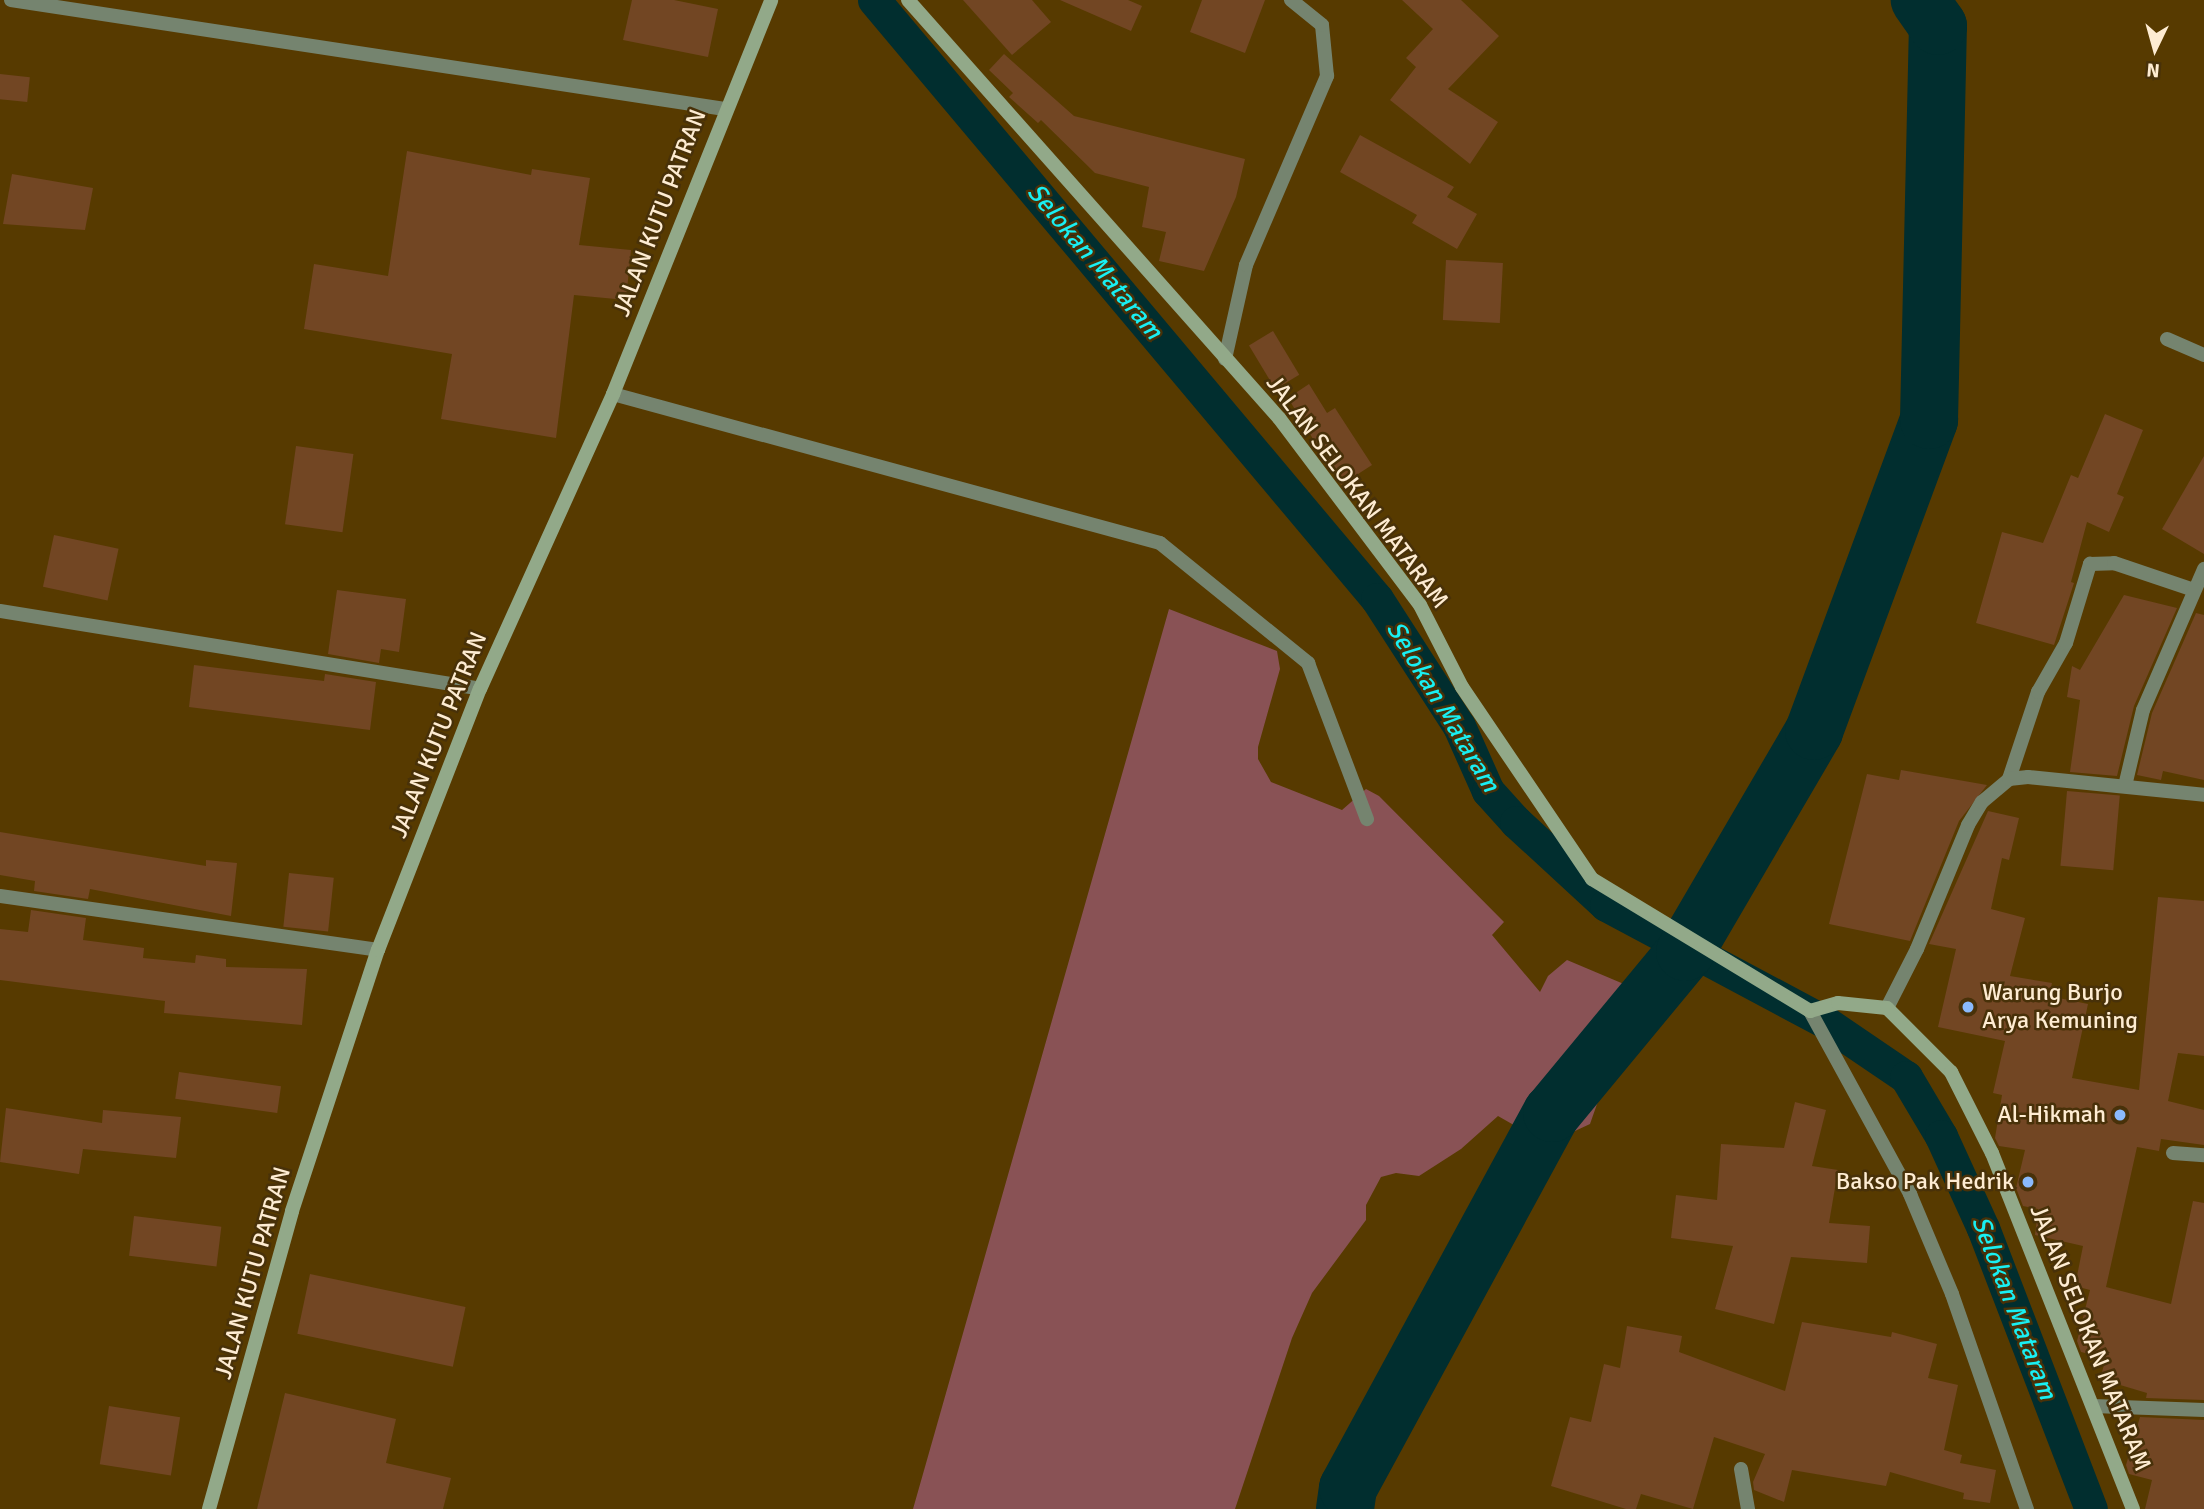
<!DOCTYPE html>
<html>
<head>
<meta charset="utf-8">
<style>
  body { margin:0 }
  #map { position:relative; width:2204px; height:1509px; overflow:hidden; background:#573a00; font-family:Signika,sans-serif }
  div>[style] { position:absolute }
  .green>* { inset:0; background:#895255 }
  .canal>* { height:33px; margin:-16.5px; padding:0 16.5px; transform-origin:16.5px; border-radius:16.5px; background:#012e2f }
  .river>* { height:58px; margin:-29px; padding:0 29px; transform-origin:29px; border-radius:29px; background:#012e2f }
  .building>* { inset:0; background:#724623; transform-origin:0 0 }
  .lane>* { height:14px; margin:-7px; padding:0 7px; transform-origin:7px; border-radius:7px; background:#75846f }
  .street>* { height:14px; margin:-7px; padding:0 7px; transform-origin:7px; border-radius:7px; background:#75846f }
  .secondary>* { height:14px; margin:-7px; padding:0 7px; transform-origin:7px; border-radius:7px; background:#92a989 }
  .dots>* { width:19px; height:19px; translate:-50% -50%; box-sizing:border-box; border:4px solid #483109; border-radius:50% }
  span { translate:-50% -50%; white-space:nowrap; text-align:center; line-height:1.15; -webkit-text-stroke:5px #483109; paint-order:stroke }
  .street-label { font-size:24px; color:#feecd2 }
  .poi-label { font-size:24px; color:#feecd2 }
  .left { translate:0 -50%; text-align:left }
  .right { translate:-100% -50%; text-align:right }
  .water-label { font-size:26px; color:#19eff2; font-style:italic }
  .north { position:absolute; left:2120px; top:14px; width:70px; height:70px; -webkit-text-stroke:5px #483109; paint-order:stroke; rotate:185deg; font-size:19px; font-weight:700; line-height:28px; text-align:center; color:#feecd2 }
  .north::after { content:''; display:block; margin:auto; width:24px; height:32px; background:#feecd2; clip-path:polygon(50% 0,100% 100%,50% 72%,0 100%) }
</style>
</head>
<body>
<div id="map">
  <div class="green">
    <i style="clip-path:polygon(1169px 609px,1277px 651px,1280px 669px,1258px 747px,1258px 759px,1271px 782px,1342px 810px,1366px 789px,1379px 796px,1504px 922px,1492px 935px,1540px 992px,1548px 976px,1567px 960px,1638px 990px,1645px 1000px,1642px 1039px,1603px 1087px,1590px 1124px,1547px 1144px,1498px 1116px,1461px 1149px,1419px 1176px,1396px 1173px,1381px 1177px,1366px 1205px,1366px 1220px,1312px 1293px,1292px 1338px,1235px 1509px,913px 1509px)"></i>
  </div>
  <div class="canal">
    <i style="left:874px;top:0;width:782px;rotate:49.98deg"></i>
    <i style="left:1377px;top:599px;width:151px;rotate:57.2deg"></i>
    <i style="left:1459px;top:726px;width:71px;rotate:66deg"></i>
    <i style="left:1488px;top:791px;width:42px;rotate:47.9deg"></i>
    <i style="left:1516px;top:822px;width:122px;rotate:42.7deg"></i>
    <i style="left:1606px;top:905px;width:248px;rotate:28.1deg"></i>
    <i style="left:1825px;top:1022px;width:98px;rotate:34.2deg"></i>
    <i style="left:1906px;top:1077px;width:69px;rotate:59.3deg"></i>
    <i style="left:1941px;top:1136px;width:101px;rotate:65.5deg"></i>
    <i style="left:1983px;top:1228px;width:301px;rotate:69deg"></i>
  </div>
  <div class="river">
    <i style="left:1345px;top:1509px;width:21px;rotate:-82deg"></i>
    <i style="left:1348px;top:1488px;width:427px;rotate:-61.5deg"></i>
    <i style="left:1552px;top:1113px;width:209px;rotate:-50.4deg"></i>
    <i style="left:1685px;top:952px;width:256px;rotate:-59.7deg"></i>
    <i style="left:1814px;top:731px;width:332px;rotate:-69.7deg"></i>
    <i style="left:1929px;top:420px;width:394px;rotate:-88.7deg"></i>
    <i style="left:1938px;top:26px;width:32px;rotate:-125deg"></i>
  </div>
  <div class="building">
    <i style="clip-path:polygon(632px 0,674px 0,718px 9px,708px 57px,623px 40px)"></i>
    <i style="clip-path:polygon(963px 0,1032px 0,1051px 22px,1012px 55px)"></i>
    <i style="clip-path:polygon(1060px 0,1128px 0,1142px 6px,1131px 31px)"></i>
    <i style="clip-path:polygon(1202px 0,1265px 0,1245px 53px,1190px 32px)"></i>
    <i style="clip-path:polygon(1402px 0,1461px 0,1499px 36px,1448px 89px,1498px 122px,1470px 164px,1390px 100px,1416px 67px,1406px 58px,1433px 29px)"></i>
    <i style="clip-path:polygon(1004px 54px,1074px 116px,1245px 159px,1236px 197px,1204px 271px,1159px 261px,1166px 232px,1142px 227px,1149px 187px,1095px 173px,1041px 120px,1038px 123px,1009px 97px,1013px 93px,989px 70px)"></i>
    <i style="left:0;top:74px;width:30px;height:25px;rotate:6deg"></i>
    <i style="clip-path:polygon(1360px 135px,1454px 187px,1447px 197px,1477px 214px,1457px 249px,1412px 223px,1417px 215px,1340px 172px)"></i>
    <i style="clip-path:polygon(407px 151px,531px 175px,532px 169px,590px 178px,579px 245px,631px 250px,626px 300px,574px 295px,556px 438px,441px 419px,452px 354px,304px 329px,314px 264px,388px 276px)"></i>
    <i style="clip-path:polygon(12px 174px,93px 188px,85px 230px,3px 224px)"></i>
    <i style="left:1446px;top:260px;width:57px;height:60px;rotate:3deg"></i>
    <i style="left:1273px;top:331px;width:51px;height:28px;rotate:59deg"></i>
    <i style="clip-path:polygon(1309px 384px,1327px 413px,1335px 408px,1372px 465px,1341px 485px,1288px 398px)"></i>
    <i style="clip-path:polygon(2105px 414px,2143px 430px,2117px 494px,2124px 497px,2109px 532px,2087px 522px,2071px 582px,2074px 583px,2054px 645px,1976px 623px,2002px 532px,2043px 543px,2071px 475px,2078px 478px)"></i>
    <i style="left:296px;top:446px;width:58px;height:79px;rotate:8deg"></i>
    <i style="clip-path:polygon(2204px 456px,2204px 554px,2162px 529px)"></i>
    <i style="left:54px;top:535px;width:66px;height:53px;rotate:12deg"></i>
    <i style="clip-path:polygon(337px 590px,406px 599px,399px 652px,381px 649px,379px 663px,328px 654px)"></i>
    <i style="clip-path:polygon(2124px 595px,2177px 608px,2134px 706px,2117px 776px,2070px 772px,2080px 700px,2067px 697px,2072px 666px,2080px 670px)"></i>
    <i style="clip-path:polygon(2196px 613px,2204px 615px,2204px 780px,2163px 771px,2161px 780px,2137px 775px,2152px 713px)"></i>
    <i style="clip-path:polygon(194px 665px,324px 681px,325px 674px,376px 682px,370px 730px,189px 707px)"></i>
    <i style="clip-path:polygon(1901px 770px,1987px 785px,1959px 821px,1910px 941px,1829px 924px,1867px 774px,1899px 780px)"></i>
    <i style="left:2067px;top:791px;width:53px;height:75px;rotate:5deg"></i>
    <i style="clip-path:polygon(1988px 811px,2019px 818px,2009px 860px,2002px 858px,1991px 909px,2025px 918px,2010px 976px,2052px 983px,2049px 996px,2088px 1004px,2072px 1078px,2139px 1090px,2158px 897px,2204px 901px,2204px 1056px,2178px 1053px,2168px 1101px,2204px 1110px,2204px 1145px,2161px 1139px,2159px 1151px,2137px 1147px,2106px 1287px,2171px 1304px,2193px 1201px,2204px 1203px,2204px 1400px,2146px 1398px,2147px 1393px,2100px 1379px,2106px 1358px,2081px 1352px,2077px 1341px,2090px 1290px,2075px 1286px,2083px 1246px,2035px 1235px,2038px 1209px,2023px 1206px,2016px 1188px,2025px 1150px,1999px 1146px,1995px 1138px,2002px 1095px,1993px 1093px,2005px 1041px,1938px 1027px,1956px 949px,1929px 944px)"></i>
    <i style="clip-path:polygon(0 832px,206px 866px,206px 860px,237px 863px,231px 916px,90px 889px,88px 899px,34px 891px,35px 881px,0 875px)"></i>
    <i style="left:289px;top:873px;width:45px;height:54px;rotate:6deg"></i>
    <i style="clip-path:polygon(31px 910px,86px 918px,83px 940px,144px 948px,143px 958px,195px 963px,196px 955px,226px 959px,226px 967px,307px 969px,302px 1025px,164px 1013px,165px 1001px,0 980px,0 929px,28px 932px)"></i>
    <i style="left:179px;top:1072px;width:103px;height:27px;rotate:8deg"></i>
    <i style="clip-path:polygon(1795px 1102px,1826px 1110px,1812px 1166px,1838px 1170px,1829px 1223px,1870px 1226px,1867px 1263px,1791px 1257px,1774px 1324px,1715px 1309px,1733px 1246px,1671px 1238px,1676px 1195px,1717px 1200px,1721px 1144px,1784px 1148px)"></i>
    <i style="clip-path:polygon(6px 1108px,102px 1123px,103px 1110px,181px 1117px,176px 1158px,83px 1149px,79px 1174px,0 1162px)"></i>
    <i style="left:134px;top:1216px;width:88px;height:40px;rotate:7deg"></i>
    <i style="left:310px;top:1274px;width:159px;height:61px;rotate:12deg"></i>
    <i style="clip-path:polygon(1802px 1322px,1891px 1337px,1892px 1332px,1937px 1344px,1928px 1378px,1958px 1385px,1944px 1450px,1962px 1455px,1960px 1463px,1996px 1470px,1990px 1503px,1963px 1499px,1964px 1493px,1890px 1472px,1886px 1486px,1792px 1470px,1784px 1502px,1754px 1490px,1753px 1482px,1765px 1454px,1714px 1437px,1693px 1509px,1641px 1494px,1636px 1509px,1626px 1509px,1551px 1486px,1570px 1417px,1591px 1422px,1604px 1364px,1620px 1368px,1627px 1326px,1682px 1336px,1679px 1352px,1785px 1391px)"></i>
    <i style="clip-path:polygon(285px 1393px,396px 1419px,386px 1463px,451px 1478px,443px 1509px,257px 1509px)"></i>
    <i style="left:109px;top:1406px;width:72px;height:59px;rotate:9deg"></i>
    <i style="clip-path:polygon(2140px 1417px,2204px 1420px,2204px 1509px,2145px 1509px,2152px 1480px,2129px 1474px,2126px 1465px)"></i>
  </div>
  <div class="lane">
    <i style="left:613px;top:394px;width:567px;rotate:15.24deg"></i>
    <i style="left:1160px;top:543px;width:191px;rotate:39deg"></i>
    <i style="left:1308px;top:663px;width:167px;rotate:69.3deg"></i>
    <i style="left:2009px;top:779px;width:92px;rotate:-71.6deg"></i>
    <i style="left:2038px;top:692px;width:56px;rotate:-60.3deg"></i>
    <i style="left:2066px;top:643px;width:83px;rotate:-73.1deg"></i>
    <i style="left:2090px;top:564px;width:24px;rotate:-2deg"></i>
    <i style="left:2114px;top:563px;width:84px;rotate:18.6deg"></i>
    <i style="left:1741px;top:1469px;width:41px;rotate:80.1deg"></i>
  </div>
  <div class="street">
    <i style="left:11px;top:0;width:722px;rotate:8.68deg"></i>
    <i style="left:2167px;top:339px;width:40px;rotate:23.4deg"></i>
    <i style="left:1225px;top:359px;width:96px;rotate:-77.4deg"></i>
    <i style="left:1246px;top:265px;width:206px;rotate:-66.8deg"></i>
    <i style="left:1327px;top:76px;width:51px;rotate:-95.6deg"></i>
    <i style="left:1322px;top:25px;width:40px;rotate:-141deg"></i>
    <i style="left:0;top:611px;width:486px;rotate:9.2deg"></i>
    <i style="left:2125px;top:786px;width:78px;rotate:-76.7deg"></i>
    <i style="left:2143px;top:710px;width:154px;rotate:-66.6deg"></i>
    <i style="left:0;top:896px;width:382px;rotate:8.1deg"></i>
    <i style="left:1887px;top:1008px;width:66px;rotate:-63deg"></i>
    <i style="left:1917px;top:949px;width:134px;rotate:-67.6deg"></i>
    <i style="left:1968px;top:825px;width:27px;rotate:-59deg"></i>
    <i style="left:1982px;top:802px;width:35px;rotate:-40deg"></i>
    <i style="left:2009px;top:779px;width:19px;rotate:-6deg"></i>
    <i style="left:2028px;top:777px;width:177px;rotate:5.8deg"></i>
    <i style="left:1810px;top:1011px;width:209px;rotate:61.3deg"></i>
    <i style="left:1910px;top:1194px;width:108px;rotate:67.2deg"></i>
    <i style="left:1952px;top:1294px;width:228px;rotate:70.8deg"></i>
    <i style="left:2173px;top:1153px;width:31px;rotate:4deg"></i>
    <i style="left:2093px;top:1406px;width:111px;rotate:2.1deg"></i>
  </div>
  <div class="secondary">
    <i style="left:908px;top:0;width:559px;rotate:48.41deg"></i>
    <i style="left:1279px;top:418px;width:234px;rotate:53deg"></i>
    <i style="left:1420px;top:605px;width:92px;rotate:62.9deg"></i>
    <i style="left:1462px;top:687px;width:232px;rotate:55.9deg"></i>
    <i style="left:1592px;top:879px;width:255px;rotate:31.2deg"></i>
    <i style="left:1810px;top:1011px;width:29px;rotate:-16deg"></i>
    <i style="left:1838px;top:1003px;width:49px;rotate:5.8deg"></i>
    <i style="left:1887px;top:1008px;width:91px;rotate:45deg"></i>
    <i style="left:1951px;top:1072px;width:91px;rotate:63.2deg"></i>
    <i style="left:1992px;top:1153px;width:383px;rotate:68.4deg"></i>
    <i style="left:209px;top:1509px;width:309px;rotate:-74.4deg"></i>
    <i style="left:292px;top:1211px;width:275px;rotate:-71.8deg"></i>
    <i style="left:378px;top:950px;width:280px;rotate:-68.7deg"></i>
    <i style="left:480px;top:689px;width:324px;rotate:-65.7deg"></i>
    <i style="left:613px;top:394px;width:424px;rotate:-68.1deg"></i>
  </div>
  <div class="dots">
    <i style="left:1968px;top:1007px;background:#8abafc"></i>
    <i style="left:2120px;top:1115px;background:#8abafc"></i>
    <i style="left:2028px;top:1182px;background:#8abafc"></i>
  </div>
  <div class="street-label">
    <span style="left:660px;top:213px;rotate:-69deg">JALAN KUTU PATRAN</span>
    <span style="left:1357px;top:492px;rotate:53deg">JALAN SELOKAN MATARAM</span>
    <span style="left:439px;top:735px;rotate:-68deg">JALAN KUTU PATRAN</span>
    <span style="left:253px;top:1273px;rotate:-74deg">JALAN KUTU PATRAN</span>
    <span style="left:2090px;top:1338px;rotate:68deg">JALAN SELOKAN MATARAM</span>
  </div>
  <div class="poi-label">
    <span class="left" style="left:1982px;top:1007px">Warung Burjo<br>Arya Kemuning</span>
    <span class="right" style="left:2106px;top:1115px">Al-Hikmah</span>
    <span class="right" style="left:2014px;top:1182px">Bakso Pak Hedrik</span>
  </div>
  <div class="water-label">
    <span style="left:1094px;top:262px;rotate:50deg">Selokan Mataram</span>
    <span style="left:1442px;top:707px;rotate:59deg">Selokan Mataram</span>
    <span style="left:2013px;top:1308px;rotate:69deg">Selokan Mataram</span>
  </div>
  <div class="north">N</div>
</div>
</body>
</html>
